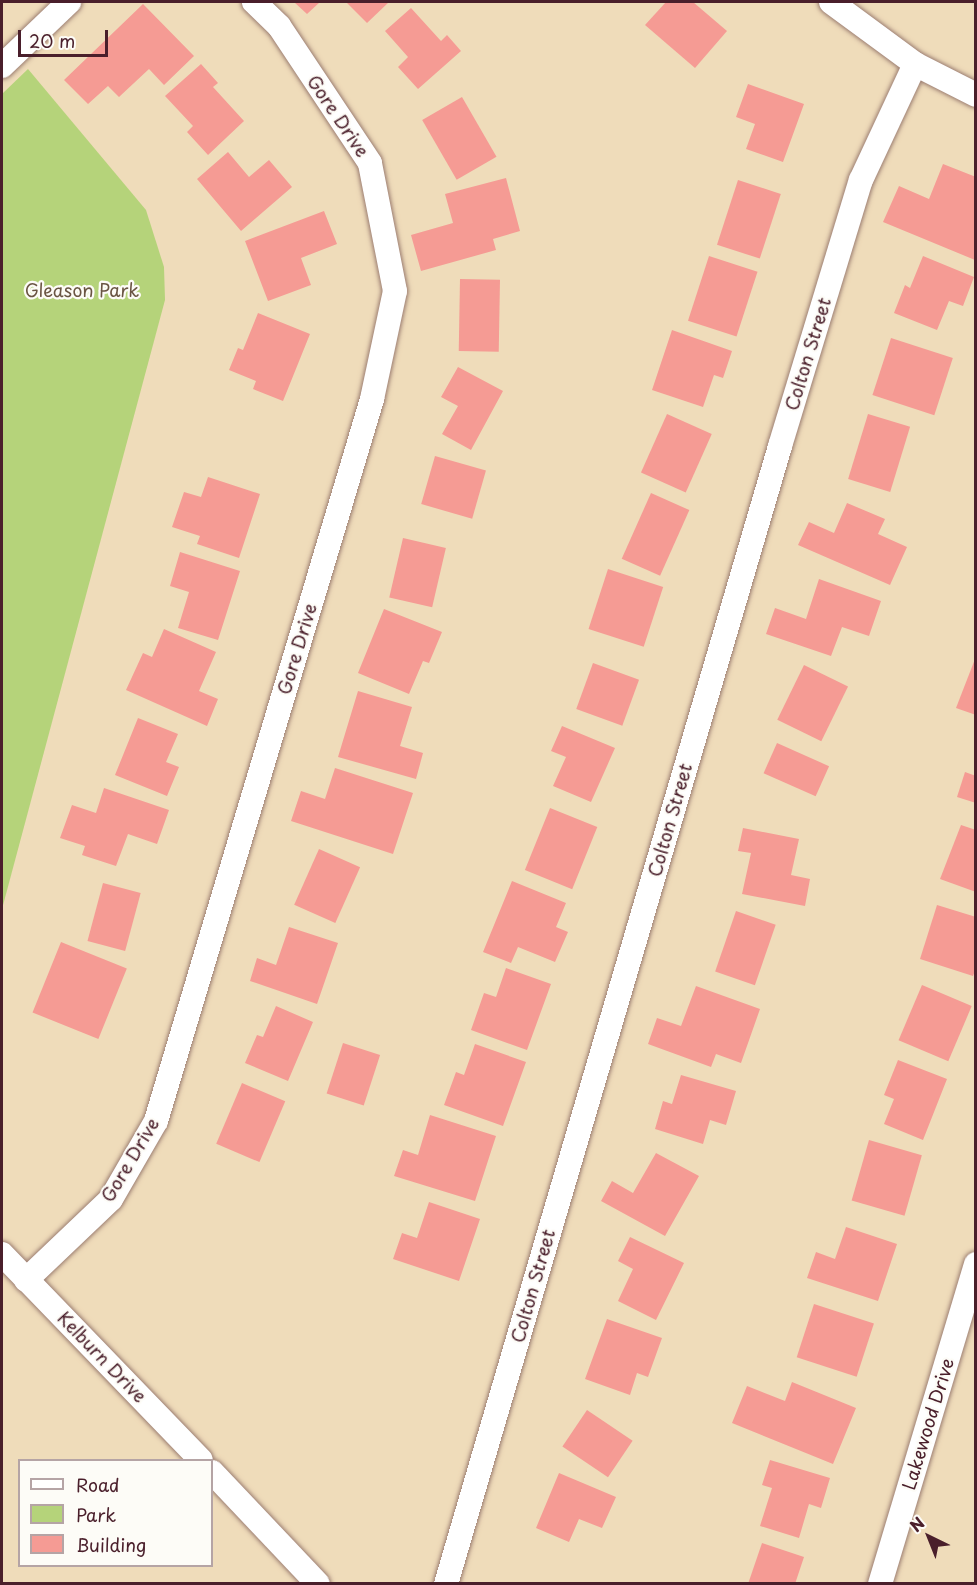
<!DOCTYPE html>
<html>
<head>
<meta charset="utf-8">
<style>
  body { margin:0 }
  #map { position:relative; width:977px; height:1585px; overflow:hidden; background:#efdcba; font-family:"Playpen Sans",sans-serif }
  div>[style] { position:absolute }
  .green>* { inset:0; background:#b5d37a }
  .building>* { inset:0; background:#f59b94; transform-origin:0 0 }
  .roads { filter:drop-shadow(0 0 2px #9c7e72) drop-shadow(0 0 2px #9c7e72) }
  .street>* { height:24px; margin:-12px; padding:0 12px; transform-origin:12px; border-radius:12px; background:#fff }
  span { translate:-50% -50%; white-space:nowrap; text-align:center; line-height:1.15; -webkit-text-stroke:4.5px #fdfcf7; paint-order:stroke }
  .street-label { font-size:18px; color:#4a1f2b }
  .park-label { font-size:18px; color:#6a5543 }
  .frame { position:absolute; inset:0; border:3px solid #4a1f2b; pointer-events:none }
  .legend { position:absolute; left:18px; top:1459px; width:195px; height:108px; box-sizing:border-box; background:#fdfcf7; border:2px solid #b5a4a5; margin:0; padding:8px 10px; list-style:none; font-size:18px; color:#4a1f2b }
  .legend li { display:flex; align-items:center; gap:12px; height:30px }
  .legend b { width:30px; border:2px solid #b5a4a5 }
  .north { position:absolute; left:899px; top:1507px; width:60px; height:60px; -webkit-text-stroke:4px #fdfcf7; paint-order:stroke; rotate:317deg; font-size:16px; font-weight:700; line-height:24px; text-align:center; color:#4a1f2b }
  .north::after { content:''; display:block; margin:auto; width:21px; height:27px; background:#4a1f2b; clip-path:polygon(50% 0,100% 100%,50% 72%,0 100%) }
  .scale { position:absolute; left:18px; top:30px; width:90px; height:27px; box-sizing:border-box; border:3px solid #4a1f2b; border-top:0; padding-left:8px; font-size:18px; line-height:21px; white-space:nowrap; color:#4a1f2b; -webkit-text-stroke:4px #fdfcf7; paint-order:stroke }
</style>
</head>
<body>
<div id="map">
  <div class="green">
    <i style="clip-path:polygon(28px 69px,146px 210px,164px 267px,165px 300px,2px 909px,2px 94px)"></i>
  </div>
  <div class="building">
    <i style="clip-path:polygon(294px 2px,320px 2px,307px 14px)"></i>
    <i style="clip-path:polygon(346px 2px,389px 2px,367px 23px)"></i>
    <i style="clip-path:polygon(666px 2px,693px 2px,727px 31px,695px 68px,645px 25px)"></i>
    <i style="clip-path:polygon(143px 4px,194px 56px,164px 85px,149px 69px,119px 97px,108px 86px,88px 104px,64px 80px)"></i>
    <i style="clip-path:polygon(411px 8px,441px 41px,447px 35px,461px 51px,418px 89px,398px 67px,408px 57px,385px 31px)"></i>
    <i style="clip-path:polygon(201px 64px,218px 83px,213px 87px,244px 121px,208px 155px,187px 132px,193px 126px,165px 96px)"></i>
    <i style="clip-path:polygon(748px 84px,804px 104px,783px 162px,746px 149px,755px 124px,736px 117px)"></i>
    <i style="left:462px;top:97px;width:69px;height:46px;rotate:60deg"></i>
    <i style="clip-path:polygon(228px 152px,249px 177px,269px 160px,292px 187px,241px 231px,197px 179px)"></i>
    <i style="clip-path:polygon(943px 164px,976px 177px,975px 260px,883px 222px,899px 186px,929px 199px)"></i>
    <i style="clip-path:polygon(506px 178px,520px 231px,493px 239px,496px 250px,421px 271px,411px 235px,453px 223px,445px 194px)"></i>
    <i style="left:738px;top:180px;width:45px;height:68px;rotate:18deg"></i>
    <i style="clip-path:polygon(324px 211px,337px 244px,301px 258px,311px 285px,268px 301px,245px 241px)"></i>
    <i style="left:709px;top:256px;width:51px;height:68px;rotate:18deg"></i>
    <i style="clip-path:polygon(923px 256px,974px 277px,963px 306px,949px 301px,937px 330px,894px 313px,905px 285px,910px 288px)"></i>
    <i style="left:460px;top:279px;width:40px;height:72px;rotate:1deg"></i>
    <i style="clip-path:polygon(258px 313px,310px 334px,283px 401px,253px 389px,256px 381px,229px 370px,238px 348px,243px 350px)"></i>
    <i style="clip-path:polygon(672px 330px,732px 351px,723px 378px,714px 375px,703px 407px,652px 390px)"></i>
    <i style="left:891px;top:338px;width:65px;height:60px;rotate:18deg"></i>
    <i style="clip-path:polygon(458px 367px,503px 391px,471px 450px,442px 434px,458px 406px,441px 397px)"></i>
    <i style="left:667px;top:414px;width:49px;height:64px;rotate:24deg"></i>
    <i style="left:868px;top:414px;width:44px;height:68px;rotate:17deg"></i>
    <i style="left:435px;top:456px;width:53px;height:50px;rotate:16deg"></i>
    <i style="clip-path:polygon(208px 477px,260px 494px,239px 558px,197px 544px,200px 536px,172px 527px,184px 492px,201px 497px)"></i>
    <i style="left:651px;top:493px;width:42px;height:72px;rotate:24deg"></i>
    <i style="clip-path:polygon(847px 503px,885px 519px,878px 534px,907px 547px,890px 585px,798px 545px,809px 522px,834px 533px)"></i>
    <i style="left:403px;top:538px;width:44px;height:61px;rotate:13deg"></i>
    <i style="clip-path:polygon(180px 552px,240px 571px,218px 640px,178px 628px,189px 592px,170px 586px)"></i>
    <i style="left:608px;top:569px;width:58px;height:63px;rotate:18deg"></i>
    <i style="clip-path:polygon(819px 579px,881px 601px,869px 636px,842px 627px,831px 656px,766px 634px,775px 608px,806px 619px)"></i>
    <i style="clip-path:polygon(384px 609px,442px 632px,429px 663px,423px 661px,409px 694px,358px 673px)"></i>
    <i style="clip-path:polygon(164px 629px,216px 652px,199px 691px,218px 699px,207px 726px,126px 690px,143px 653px,152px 657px)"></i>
    <i style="clip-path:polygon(975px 659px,976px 659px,976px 715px,956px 708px)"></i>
    <i style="left:593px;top:663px;width:49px;height:49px;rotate:20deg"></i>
    <i style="left:804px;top:665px;width:49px;height:61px;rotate:26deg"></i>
    <i style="clip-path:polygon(358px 691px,412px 707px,400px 746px,423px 753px,416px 779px,338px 757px)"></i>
    <i style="clip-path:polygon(138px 718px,178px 734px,166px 762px,179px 767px,167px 796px,115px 775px)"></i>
    <i style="clip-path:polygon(562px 726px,615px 748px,591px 802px,553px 786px,566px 757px,551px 751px)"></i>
    <i style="left:777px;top:743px;width:57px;height:33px;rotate:24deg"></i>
    <i style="clip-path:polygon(335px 768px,413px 793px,393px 854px,291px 821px,301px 791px,325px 799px)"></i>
    <i style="clip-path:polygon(965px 772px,976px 776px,976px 803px,957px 797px)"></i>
    <i style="clip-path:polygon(104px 788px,169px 810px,157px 844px,128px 834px,116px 866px,82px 855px,85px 846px,60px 838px,72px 805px,96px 813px)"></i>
    <i style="left:550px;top:808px;width:51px;height:67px;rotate:22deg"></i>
    <i style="clip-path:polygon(961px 825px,976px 830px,976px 892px,940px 879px)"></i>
    <i style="clip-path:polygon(743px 828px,799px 839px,791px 875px,810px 879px,805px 906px,742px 894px,751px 853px,738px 851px)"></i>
    <i style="left:319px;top:849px;width:45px;height:61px;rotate:24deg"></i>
    <i style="clip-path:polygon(512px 881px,566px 903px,556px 927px,568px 932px,555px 962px,518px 947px,511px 963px,483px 952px)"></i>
    <i style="left:103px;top:883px;width:39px;height:60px;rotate:15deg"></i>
    <i style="clip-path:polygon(937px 905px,976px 917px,976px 968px,973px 976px,920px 959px)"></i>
    <i style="left:736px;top:911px;width:42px;height:64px;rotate:19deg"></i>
    <i style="clip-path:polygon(289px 927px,338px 943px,317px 1004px,250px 981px,257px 958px,276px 965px)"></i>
    <i style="left:61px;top:942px;width:71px;height:76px;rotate:22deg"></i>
    <i style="clip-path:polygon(506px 968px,551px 984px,527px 1050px,471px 1030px,484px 993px,496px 997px)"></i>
    <i style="left:922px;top:985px;width:54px;height:60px;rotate:23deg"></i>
    <i style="clip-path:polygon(696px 986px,760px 1009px,741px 1063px,716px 1054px,711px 1067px,648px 1044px,657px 1018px,681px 1026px)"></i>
    <i style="clip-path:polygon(276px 1006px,313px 1022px,288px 1081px,245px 1063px,257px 1035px,263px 1037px)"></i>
    <i style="left:343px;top:1043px;width:39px;height:53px;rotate:18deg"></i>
    <i style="clip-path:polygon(475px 1044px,526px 1062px,503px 1126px,444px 1105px,456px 1072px,464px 1075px)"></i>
    <i style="clip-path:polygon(898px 1060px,947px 1079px,923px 1140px,884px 1124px,894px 1099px,884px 1095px)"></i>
    <i style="clip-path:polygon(681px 1075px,736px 1091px,726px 1125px,710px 1120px,703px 1144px,655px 1129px,663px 1101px,672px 1104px)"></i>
    <i style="left:242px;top:1083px;width:47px;height:66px;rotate:23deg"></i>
    <i style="clip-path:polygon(430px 1115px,496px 1136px,475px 1201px,394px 1176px,403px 1150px,418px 1155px)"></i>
    <i style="left:869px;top:1140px;width:55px;height:63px;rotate:16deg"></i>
    <i style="clip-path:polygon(656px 1153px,699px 1176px,665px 1236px,601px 1201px,612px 1181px,633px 1193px)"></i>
    <i style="clip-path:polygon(429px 1202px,480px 1219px,459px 1281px,393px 1259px,402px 1233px,417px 1238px)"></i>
    <i style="clip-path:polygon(846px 1227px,897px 1244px,878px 1301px,807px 1278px,816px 1252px,835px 1259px)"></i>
    <i style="clip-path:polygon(630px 1237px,684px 1263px,656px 1320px,618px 1301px,633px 1269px,618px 1261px)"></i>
    <i style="left:814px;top:1304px;width:63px;height:56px;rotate:18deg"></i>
    <i style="clip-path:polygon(607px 1319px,662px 1338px,648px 1377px,637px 1373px,630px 1395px,585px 1379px)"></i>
    <i style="clip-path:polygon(792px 1382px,856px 1408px,833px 1464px,732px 1423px,747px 1386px,785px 1401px)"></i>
    <i style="left:587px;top:1410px;width:55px;height:44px;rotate:34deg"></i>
    <i style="clip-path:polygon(770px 1460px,830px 1478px,821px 1508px,809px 1504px,799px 1538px,760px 1526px,772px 1488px,762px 1485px)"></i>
    <i style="clip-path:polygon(559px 1473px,616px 1497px,602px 1528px,579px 1519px,569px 1542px,536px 1528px)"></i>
    <i style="clip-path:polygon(762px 1543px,804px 1557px,795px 1584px,748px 1584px)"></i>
  </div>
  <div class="roads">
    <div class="street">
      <i style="left:831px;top:2px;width:104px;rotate:36.4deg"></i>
      <i style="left:915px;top:64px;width:68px;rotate:26.9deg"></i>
      <i style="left:2px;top:66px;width:93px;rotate:-43.7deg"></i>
      <i style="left:2px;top:1254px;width:286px;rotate:46deg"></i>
      <i style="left:26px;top:1280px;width:117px;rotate:-43.6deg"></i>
      <i style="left:111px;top:1199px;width:90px;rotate:-60deg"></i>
      <i style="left:156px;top:1121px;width:754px;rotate:-73.34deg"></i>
      <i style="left:372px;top:399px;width:110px;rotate:-78deg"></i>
      <i style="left:395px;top:291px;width:130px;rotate:-101.1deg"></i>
      <i style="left:370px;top:163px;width:164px;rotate:-123.6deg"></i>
      <i style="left:279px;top:26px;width:35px;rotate:-136deg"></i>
      <i style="left:212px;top:1472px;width:154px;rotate:46.6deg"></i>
      <i style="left:446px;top:1584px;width:1186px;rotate:-73.64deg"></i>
      <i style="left:780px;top:446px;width:278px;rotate:-73.1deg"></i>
      <i style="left:861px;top:180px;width:128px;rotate:-65deg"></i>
      <i style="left:880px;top:1584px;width:334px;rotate:-73.3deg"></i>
    </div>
  </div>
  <div class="street-label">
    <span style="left:338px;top:116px;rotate:56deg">Gore Drive</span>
    <span style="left:808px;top:354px;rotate:-73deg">Colton Street</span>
    <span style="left:297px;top:649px;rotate:-73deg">Gore Drive</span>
    <span style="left:670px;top:820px;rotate:-74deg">Colton Street</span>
    <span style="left:130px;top:1160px;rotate:-59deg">Gore Drive</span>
    <span style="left:533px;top:1286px;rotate:-74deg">Colton Street</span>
    <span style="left:102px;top:1357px;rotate:46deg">Kelburn Drive</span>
    <span style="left:928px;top:1424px;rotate:-73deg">Lakewood Drive</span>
  </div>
  <div class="park-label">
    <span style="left:82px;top:290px">Gleason Park</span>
  </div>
  <div class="frame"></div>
  <ul class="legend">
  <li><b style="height:8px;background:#fff"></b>Road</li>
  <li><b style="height:16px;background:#b5d37a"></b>Park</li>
  <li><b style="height:16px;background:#f59b94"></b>Building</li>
  </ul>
  <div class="north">N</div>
  <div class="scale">20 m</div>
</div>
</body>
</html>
